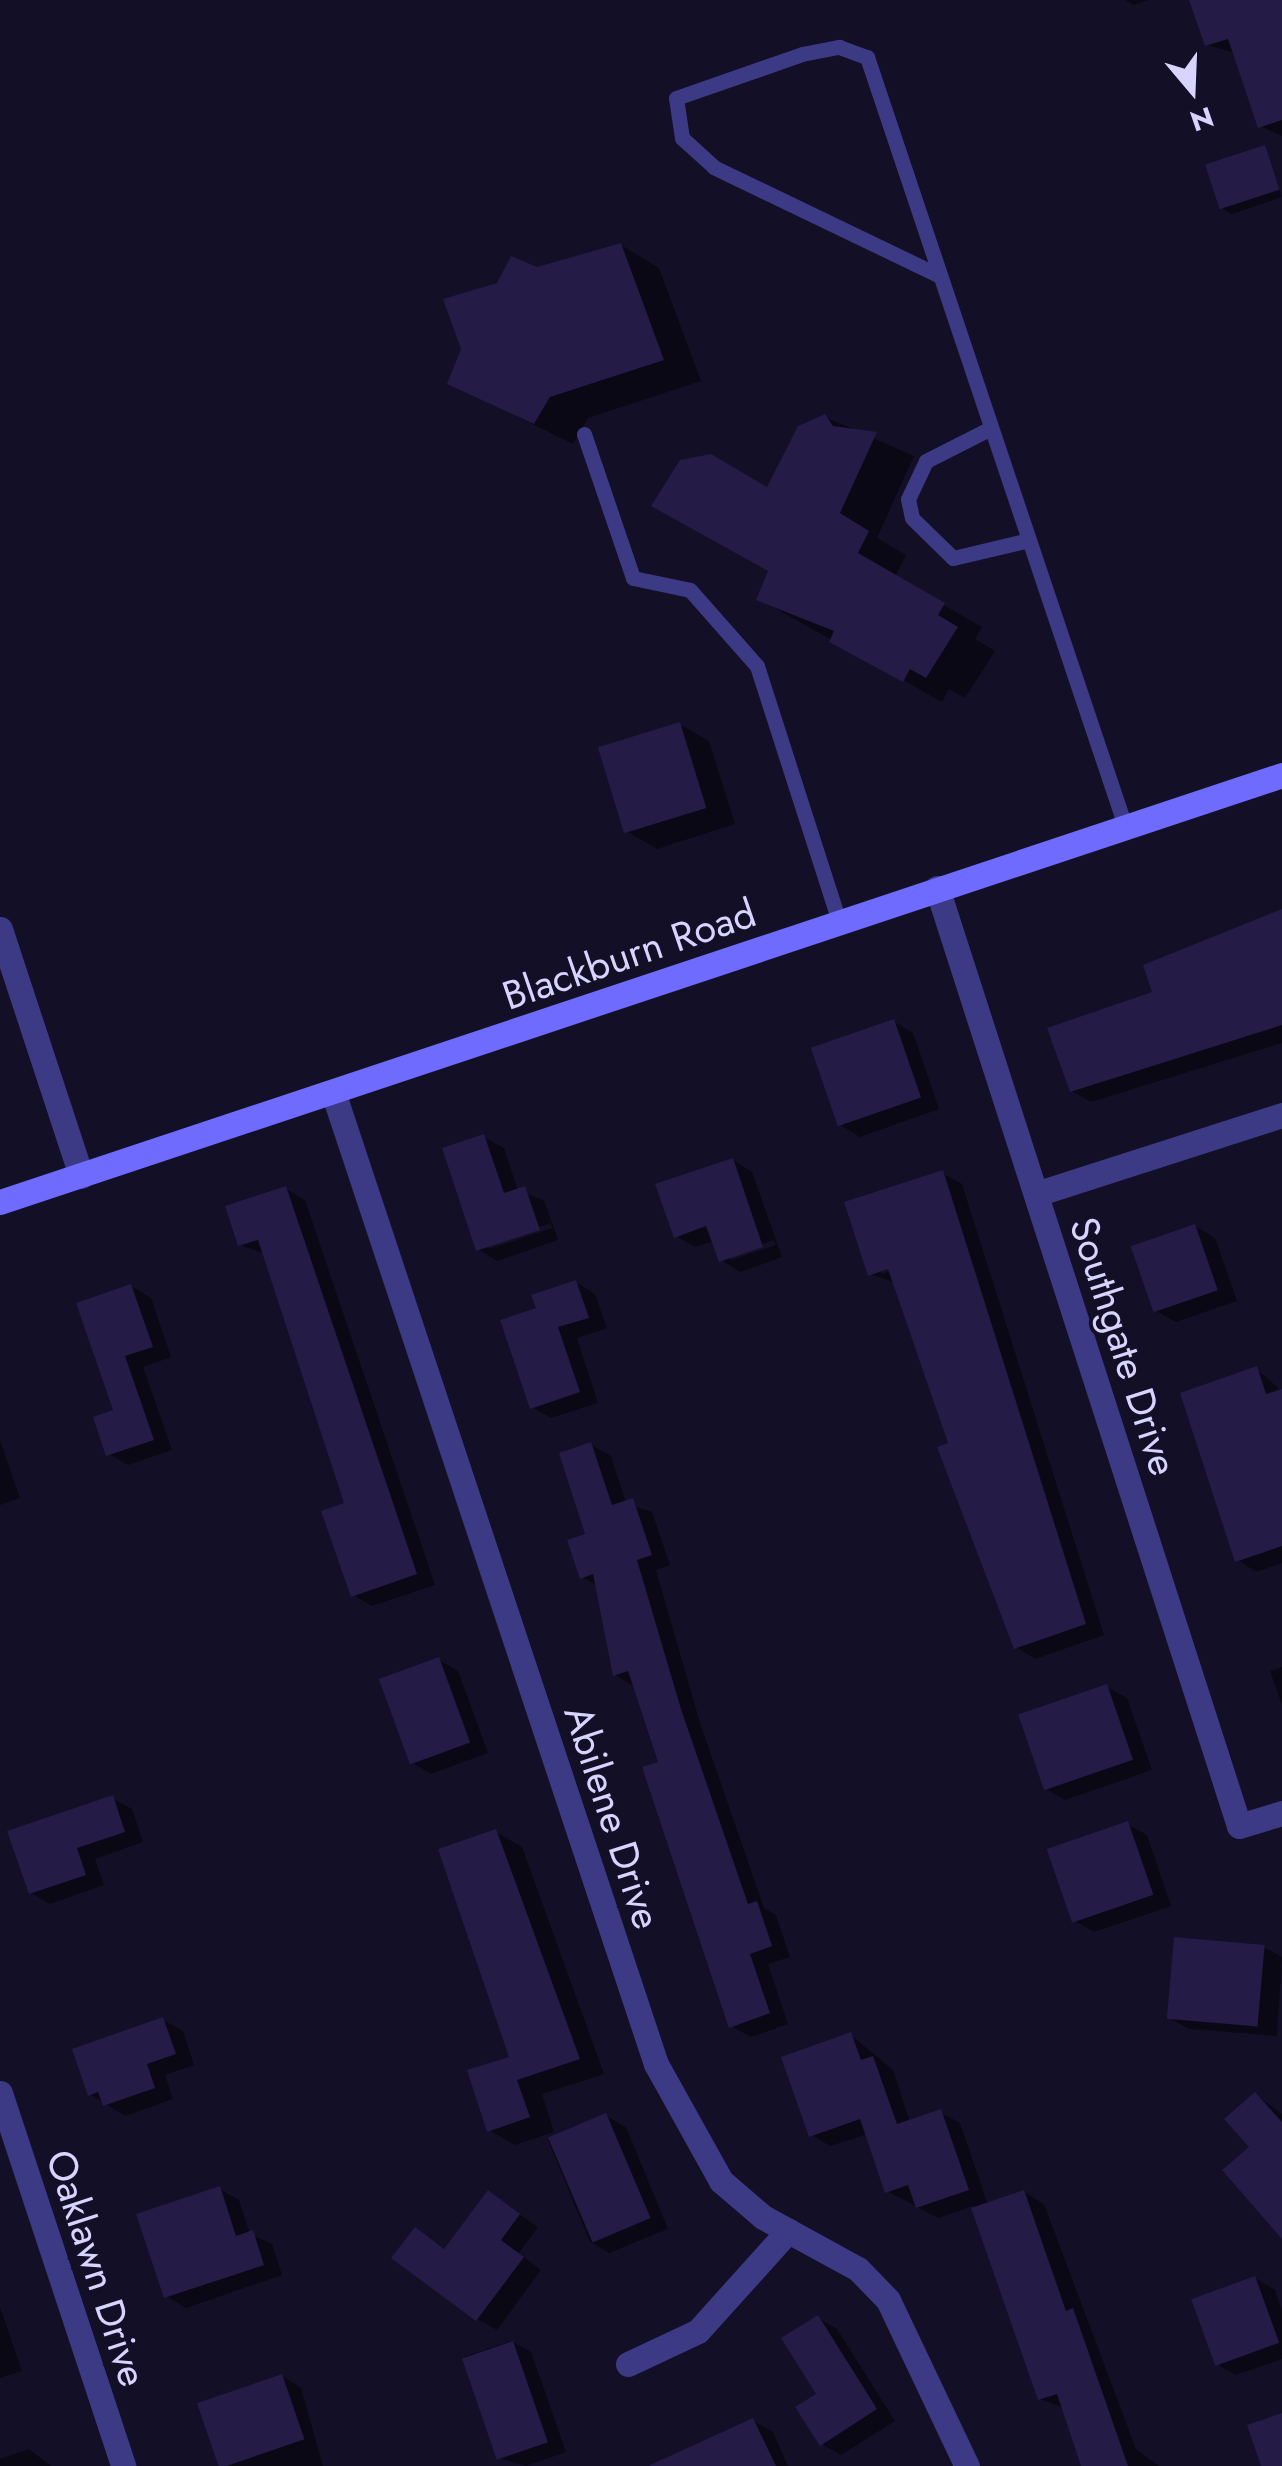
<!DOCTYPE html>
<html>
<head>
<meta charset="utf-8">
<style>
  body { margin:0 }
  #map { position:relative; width:1282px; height:2466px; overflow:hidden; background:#130f26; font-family:Jost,sans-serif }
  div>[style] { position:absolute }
  .shadow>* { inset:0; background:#0007 }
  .building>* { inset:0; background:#241b47; transform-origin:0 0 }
  .lane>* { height:15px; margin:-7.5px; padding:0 7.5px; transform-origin:7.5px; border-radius:7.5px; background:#3d3a85 }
  .street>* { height:25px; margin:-12.5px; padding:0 12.5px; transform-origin:12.5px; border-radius:12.5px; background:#3d3a85 }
  .secondary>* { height:25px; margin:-12.5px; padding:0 12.5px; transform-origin:12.5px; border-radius:12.5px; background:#6f6bff }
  span { translate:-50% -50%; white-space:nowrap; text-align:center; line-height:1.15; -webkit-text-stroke:8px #130f26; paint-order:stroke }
  .street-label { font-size:40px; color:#d9d4ff }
  .north { position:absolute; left:1142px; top:40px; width:100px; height:100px; -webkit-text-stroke:8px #130f26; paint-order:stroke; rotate:161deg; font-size:28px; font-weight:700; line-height:40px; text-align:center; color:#d9d4ff }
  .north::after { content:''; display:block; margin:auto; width:35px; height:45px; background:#d9d4ff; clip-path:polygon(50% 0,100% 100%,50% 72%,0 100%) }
</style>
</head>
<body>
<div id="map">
  <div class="shadow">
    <i style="clip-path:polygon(1125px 0,1149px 0,1134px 5px)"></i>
    <i style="clip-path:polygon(1234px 0,1282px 0,1282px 136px,1260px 126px,1235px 53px,1207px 45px)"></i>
    <i style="clip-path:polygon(1264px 147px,1282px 197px,1232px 214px,1223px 209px)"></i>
    <i style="clip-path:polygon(621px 245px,659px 268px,701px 381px,588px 418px,573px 444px,450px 383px,537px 270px)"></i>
    <i style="clip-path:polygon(825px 417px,914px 456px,877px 538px,906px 555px,895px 577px,982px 627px,975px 639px,995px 651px,965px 698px,949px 689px,942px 702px,759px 599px,771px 571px,768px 490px)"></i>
    <i style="clip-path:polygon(679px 724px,709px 741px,735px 824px,657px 849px,628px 832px)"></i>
    <i style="clip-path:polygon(1282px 915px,1282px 1043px,1091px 1102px,1072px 1091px,1155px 993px)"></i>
    <i style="clip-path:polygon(893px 1021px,913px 1033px,939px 1109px,860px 1137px,840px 1125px)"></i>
    <i style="clip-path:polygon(evenodd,484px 1137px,504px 1148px,518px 1191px,544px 1200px,558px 1240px,497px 1261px,478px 1249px,484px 1137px,551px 1223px,552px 1228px,489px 1249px,489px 1244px,551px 1223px)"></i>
    <i style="clip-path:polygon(evenodd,733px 1160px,752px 1172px,782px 1257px,740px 1272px,721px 1260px,714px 1241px,695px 1247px,676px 1236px,733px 1160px,774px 1240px,776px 1245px,731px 1260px,731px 1255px,774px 1240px)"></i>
    <i style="clip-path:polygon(evenodd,942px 1173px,962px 1184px,1104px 1635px,1035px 1659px,1016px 1647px,896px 1283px,870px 1274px,942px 1173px,901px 1268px,881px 1274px,881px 1269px,901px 1268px)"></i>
    <i style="clip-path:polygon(286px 1189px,305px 1200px,435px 1585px,372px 1606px,353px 1595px,348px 1504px,265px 1254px,240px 1245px)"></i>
    <i style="clip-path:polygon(1195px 1226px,1215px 1238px,1237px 1301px,1176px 1322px,1156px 1311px)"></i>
    <i style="clip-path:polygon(576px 1282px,595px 1294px,607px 1328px,577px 1338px,598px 1403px,551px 1418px,532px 1407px,539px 1310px)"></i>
    <i style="clip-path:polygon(131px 1286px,151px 1298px,171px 1357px,143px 1367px,172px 1450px,128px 1465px,109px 1454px)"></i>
    <i style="clip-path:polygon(1256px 1369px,1282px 1391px,1282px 1563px,1257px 1572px,1237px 1560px)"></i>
    <i style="clip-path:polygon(0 1440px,20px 1498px,0 1505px)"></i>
    <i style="clip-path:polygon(591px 1445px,611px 1456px,626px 1503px,652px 1512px,670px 1565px,656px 1570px,700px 1723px,764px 1908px,776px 1915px,790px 1957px,768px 1964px,788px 2024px,751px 2037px,731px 2026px,661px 1764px,635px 1687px,615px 1675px,598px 1586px,582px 1577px)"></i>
    <i style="clip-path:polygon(439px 1660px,458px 1671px,488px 1753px,431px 1774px,411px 1762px)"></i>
    <i style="clip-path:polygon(1282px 1667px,1282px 1705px,1270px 1671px)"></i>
    <i style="clip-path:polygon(1107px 1687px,1127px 1698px,1152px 1770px,1065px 1800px,1046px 1789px)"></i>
    <i style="clip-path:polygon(112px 1798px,132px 1809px,143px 1842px,95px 1859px,104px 1885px,50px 1904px,31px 1893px)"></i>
    <i style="clip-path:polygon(1127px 1824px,1147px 1835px,1171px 1906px,1094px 1932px,1075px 1921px)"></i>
    <i style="clip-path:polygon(496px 1832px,522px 1847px,604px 2074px,542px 2094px,554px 2132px,515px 2145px,489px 2130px,512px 2058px)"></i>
    <i style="clip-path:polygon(1264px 1947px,1282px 1957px,1277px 2036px,1189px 2029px,1169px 2018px)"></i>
    <i style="clip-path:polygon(163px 2020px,183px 2031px,194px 2065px,165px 2075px,173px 2099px,125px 2116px,90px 2094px)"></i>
    <i style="clip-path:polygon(851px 2035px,893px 2070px,910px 2122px,940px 2112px,960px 2123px,988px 2205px,1024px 2192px,1044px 2204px,1136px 2449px,1159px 2466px,1084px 2466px,1064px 2408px,1040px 2399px,973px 2206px,938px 2218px,887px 2191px,868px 2134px,830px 2146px,811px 2135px)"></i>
    <i style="clip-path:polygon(1256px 2095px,1282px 2114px,1282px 2228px)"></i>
    <i style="clip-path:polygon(606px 2116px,626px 2127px,668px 2229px,609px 2253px,590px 2242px,548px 2140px)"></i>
    <i style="clip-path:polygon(219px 2189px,239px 2200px,250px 2234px,272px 2244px,282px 2275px,186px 2308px,166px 2296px)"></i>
    <i style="clip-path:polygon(488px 2193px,538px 2227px,519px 2253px,541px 2270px,497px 2330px,477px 2319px,415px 2230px,446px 2250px)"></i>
    <i style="clip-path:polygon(1255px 2278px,1275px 2290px,1282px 2311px,1282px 2359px,1236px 2375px,1216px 2364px)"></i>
    <i style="clip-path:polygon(0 2307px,22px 2371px,0 2378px)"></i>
    <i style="clip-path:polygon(818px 2318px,837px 2329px,895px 2421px,841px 2455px,821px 2444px)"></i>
    <i style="clip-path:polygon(511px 2341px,531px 2352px,566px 2452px,526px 2466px,499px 2458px,464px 2357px)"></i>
    <i style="clip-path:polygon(282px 2376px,301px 2388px,323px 2466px,220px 2466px,200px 2404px)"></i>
    <i style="clip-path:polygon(753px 2421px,773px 2432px,788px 2466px,689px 2466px)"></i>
    <i style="clip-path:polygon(29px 2449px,51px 2466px,0 2466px,0 2459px)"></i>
  </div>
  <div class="building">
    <i style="clip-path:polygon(1189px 0,1282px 0,1282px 120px,1258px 128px,1228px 39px,1205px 46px)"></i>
    <i style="left:1265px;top:145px;width:47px;height:63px;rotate:72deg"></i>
    <i style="clip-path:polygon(621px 243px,664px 360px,550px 397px,534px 424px,447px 384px,461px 349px,443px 299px,497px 283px,511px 256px,537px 267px)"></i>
    <i style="clip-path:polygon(825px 414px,833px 426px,877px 432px,840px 513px,869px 531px,858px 553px,945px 603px,938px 615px,958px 627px,926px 678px,910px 669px,903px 682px,829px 642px,834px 631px,756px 600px,768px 571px,651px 506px,680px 460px,711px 454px,767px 487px,798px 426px)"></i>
    <i style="left:680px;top:722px;width:90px;height:86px;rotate:73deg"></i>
    <i style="clip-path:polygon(1282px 909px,1282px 1025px,1070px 1092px,1047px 1028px,1152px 992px,1143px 965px)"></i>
    <i style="left:894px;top:1019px;width:83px;height:88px;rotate:71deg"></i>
    <i style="clip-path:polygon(484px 1134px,504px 1193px,525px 1186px,540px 1230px,476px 1251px,442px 1148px)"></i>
    <i style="clip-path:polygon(733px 1158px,763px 1247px,719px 1262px,706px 1226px,674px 1238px,655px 1184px)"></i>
    <i style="clip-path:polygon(943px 1170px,1086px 1624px,1014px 1649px,937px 1447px,948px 1443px,888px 1269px,868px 1276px,844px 1202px)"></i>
    <i style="clip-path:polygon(286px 1186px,417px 1574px,351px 1597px,321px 1511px,344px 1503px,258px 1240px,238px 1246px,225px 1206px)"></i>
    <i style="left:1195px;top:1224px;width:70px;height:68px;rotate:71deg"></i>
    <i style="clip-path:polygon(576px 1280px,589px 1318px,558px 1327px,580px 1392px,530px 1409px,500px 1320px,536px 1308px,531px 1295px)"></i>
    <i style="clip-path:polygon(131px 1284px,153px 1347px,125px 1356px,154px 1440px,106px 1456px,93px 1417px,113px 1410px,76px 1303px)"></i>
    <i style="clip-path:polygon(1257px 1366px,1266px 1394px,1282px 1389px,1282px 1546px,1235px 1562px,1180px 1393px)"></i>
    <i style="clip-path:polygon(591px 1442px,612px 1505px,633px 1498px,652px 1555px,637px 1560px,681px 1709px,748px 1904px,757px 1901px,772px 1946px,750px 1954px,770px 2013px,729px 2028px,642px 1767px,658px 1762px,628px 1671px,613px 1676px,593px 1574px,580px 1579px,567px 1540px,585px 1534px,559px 1453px)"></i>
    <i style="left:439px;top:1657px;width:91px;height:64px;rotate:70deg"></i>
    <i style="left:1107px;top:1684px;width:80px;height:94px;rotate:71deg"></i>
    <i style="clip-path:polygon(113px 1795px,125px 1832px,77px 1848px,86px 1875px,29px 1894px,7px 1831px)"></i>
    <i style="left:1128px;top:1821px;width:78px;height:86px;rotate:71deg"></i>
    <i style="clip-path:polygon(496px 1829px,580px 2059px,517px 2080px,530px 2117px,487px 2132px,467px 2070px,509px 2057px,438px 1849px)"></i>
    <i style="left:1174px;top:1937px;width:91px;height:82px;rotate:5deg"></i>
    <i style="clip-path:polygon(163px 2017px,176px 2054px,147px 2064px,155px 2088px,103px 2106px,98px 2092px,88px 2096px,72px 2049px)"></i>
    <i style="clip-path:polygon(851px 2032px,861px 2060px,873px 2056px,897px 2124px,941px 2109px,969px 2190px,916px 2208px,908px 2185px,885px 2193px,860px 2119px,809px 2137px,781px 2057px)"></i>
    <i style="clip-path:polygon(1255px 2092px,1282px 2122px,1282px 2239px,1222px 2170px,1249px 2147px,1224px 2119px)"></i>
    <i style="left:606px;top:2113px;width:114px;height:63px;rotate:67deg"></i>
    <i style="clip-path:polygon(220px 2186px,236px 2236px,253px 2230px,264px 2265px,164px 2298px,136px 2214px)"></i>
    <i style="clip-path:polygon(488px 2190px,520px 2214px,501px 2240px,524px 2257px,476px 2321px,391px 2258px,415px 2227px,444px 2249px)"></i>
    <i style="clip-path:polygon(1024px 2190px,1066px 2311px,1073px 2308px,1128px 2466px,1081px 2466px,1057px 2394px,1038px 2400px,971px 2208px)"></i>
    <i style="left:1255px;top:2276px;width:71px;height:68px;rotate:70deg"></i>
    <i style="clip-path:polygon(818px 2315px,877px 2409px,820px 2446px,795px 2407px,816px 2394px,781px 2338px)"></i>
    <i style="left:513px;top:2341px;width:107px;height:54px;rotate:71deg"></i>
    <i style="left:282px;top:2374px;width:69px;height:90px;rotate:71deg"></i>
    <i style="clip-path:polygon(1282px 2413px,1282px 2466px,1261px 2466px,1247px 2425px)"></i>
    <i style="clip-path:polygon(753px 2418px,776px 2466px,648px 2466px)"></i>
  </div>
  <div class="lane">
    <i style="left:940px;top:276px;width:251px;rotate:-154.3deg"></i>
    <i style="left:714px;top:167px;width:43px;rotate:-137.8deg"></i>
    <i style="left:682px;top:138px;width:40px;rotate:-98.5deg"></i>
    <i style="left:676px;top:98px;width:133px;rotate:-19.2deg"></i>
    <i style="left:802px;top:54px;width:38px;rotate:-11deg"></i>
    <i style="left:839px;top:47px;width:30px;rotate:20deg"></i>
    <i style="left:867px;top:57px;width:811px;rotate:71.45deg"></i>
    <i style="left:991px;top:428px;width:73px;rotate:153.1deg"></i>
    <i style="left:926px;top:461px;width:42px;rotate:115.3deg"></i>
    <i style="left:908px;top:499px;width:19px;rotate:78deg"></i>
    <i style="left:912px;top:518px;width:57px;rotate:44.3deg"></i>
    <i style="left:953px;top:558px;width:78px;rotate:-13.3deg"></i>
    <i style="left:584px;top:434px;width:152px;rotate:71.2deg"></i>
    <i style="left:633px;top:578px;width:58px;rotate:11.9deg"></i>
    <i style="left:690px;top:590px;width:101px;rotate:48.6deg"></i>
    <i style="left:757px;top:666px;width:269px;rotate:72.2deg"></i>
  </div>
  <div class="street">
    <i style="left:937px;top:888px;width:985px;rotate:72.15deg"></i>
    <i style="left:1239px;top:1826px;width:45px;rotate:-16.8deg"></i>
    <i style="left:0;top:929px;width:260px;rotate:71.8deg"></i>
    <i style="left:334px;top:1095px;width:1021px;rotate:71.62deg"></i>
    <i style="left:656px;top:2064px;width:134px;rotate:60.9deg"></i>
    <i style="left:721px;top:2181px;width:55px;rotate:40.6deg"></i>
    <i style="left:763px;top:2217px;width:108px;rotate:28.7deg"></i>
    <i style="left:858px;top:2269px;width:43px;rotate:45.9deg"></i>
    <i style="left:888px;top:2300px;width:184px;rotate:64.6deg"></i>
    <i style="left:1036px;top:1194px;width:258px;rotate:-17.8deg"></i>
    <i style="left:0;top:2093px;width:393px;rotate:71.7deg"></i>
    <i style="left:628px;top:2364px;width:77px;rotate:-25.2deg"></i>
    <i style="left:698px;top:2331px;width:135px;rotate:-48deg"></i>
  </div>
  <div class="secondary">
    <i style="left:0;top:1202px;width:1351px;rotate:-18.42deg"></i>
  </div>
  <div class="street-label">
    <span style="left:629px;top:954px;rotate:-19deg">Blackburn Road</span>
    <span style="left:1124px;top:1346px;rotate:72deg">Southgate Drive</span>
    <span style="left:613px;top:1817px;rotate:72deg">Abilene Drive</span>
    <span style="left:97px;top:2268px;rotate:72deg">Oaklawn Drive</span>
  </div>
  <div class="north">N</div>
</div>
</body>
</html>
